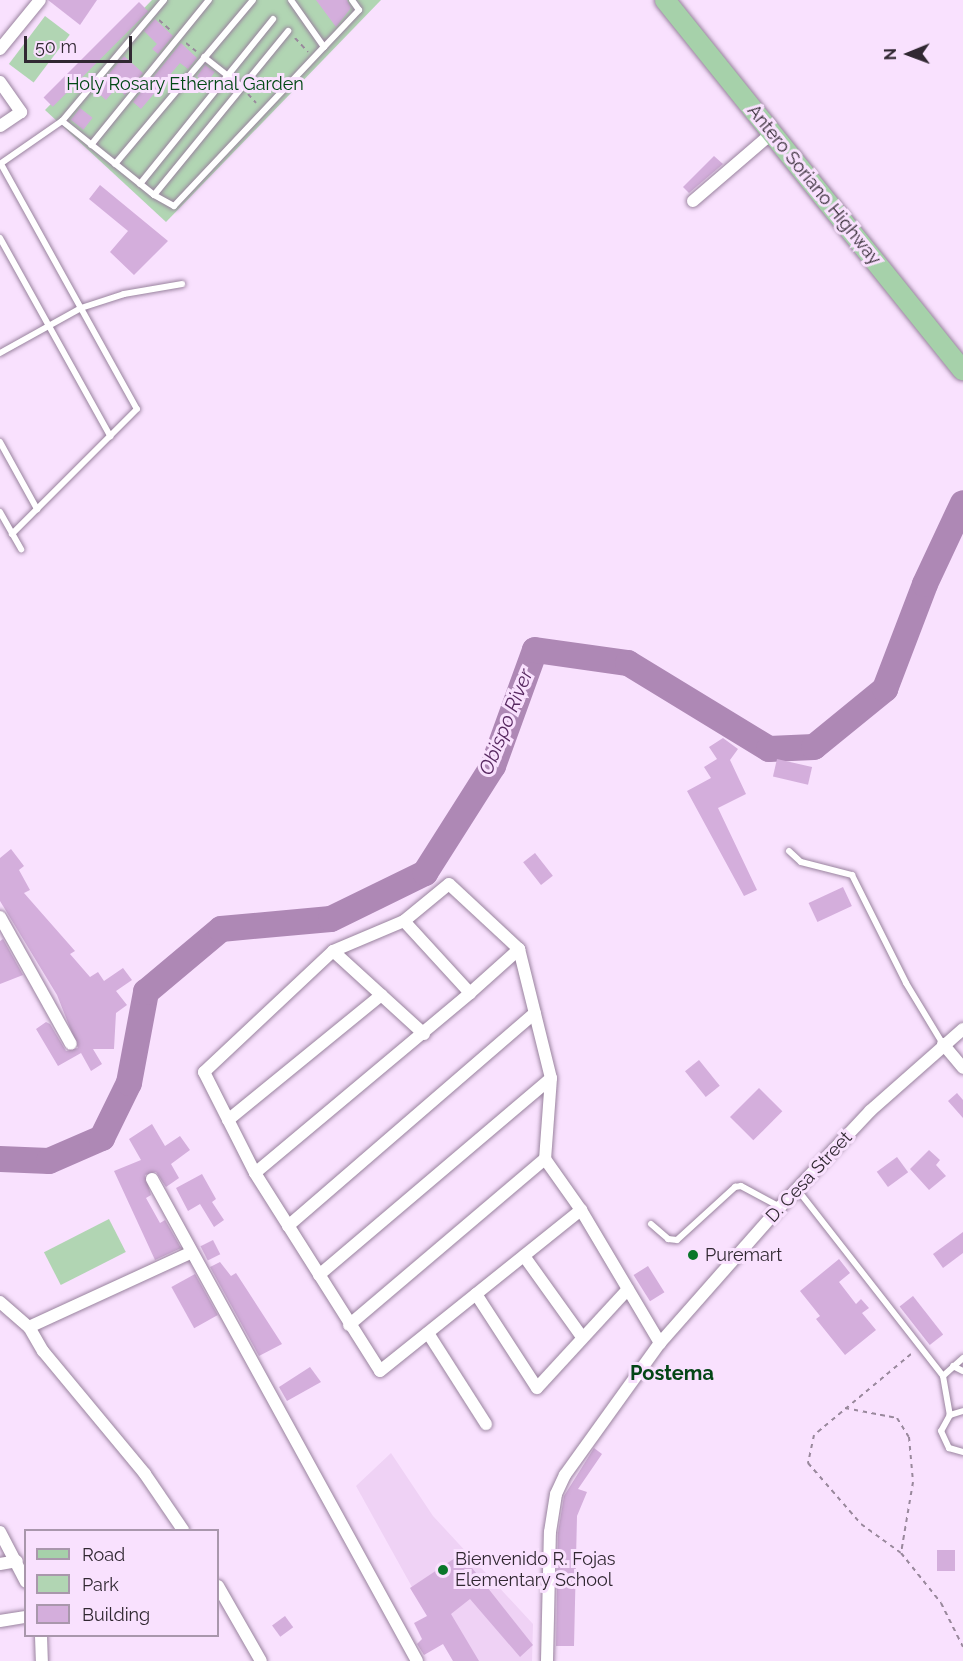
<!DOCTYPE html>
<html>
<head>
<meta charset="utf-8">
<style>
  body { margin:0 }
  #map { position:relative; width:963px; height:1661px; overflow:hidden; background:#f9e1fe; font-family:Raleway,sans-serif }
  div>[style] { position:absolute }
  .built>* { inset:0; background:#efd2f5 }
  .green>* { inset:0; background:#b1d5b3; transform-origin:0 0 }
  .river>* { height:26px; margin:-13px; padding:0 13px; transform-origin:13px; border-radius:13px; background:#ae88b5 }
  .building>* { inset:0; background:#d4aedc; transform-origin:0 0 }
  .path>* { height:2px; margin-top:-1px; transform-origin:0; background:repeating-linear-gradient(90deg,#99889c 0 4.5px,transparent 0 9px) }
  .roads { filter:drop-shadow(0 0 2px #99839e) drop-shadow(0 0 2px #99839e) }
  .service>* { height:6px; margin:-3px; padding:0 3px; transform-origin:3px; border-radius:3px; background:#fff }
  .minor>* { height:12px; margin:-6px; padding:0 6px; transform-origin:6px; border-radius:6px; background:#fff }
  .primary>* { height:20px; margin:-10px; padding:0 10px; transform-origin:10px; border-radius:10px; background:#a6d1aa }
  .dots>* { width:16px; height:16px; translate:-50% -50%; box-sizing:border-box; border:3px solid #f9e1fe; border-radius:50% }
  span { translate:-50% -50%; white-space:nowrap; text-align:center; line-height:1.15; -webkit-text-stroke:6px #f9e1fe; paint-order:stroke }
  .park-label { font-size:18px; color:#004814 }
  .street-label { font-size:18px; color:#312832 }
  .poi-label { font-size:18px; color:#312832 }
  .left { translate:0 -50%; text-align:left }
  .water-label { font-size:20px; color:#572860; font-style:italic }
  .neighbourhood-label { font-size:20px; color:#044616; font-weight:700 }
  .legend { position:absolute; left:24px; top:1529px; width:195px; height:108px; box-sizing:border-box; background:#f9e1fe; border:2px solid #a997ac; margin:0; padding:8px 10px; list-style:none; font-size:18px; color:#312832 }
  .legend li { display:flex; align-items:center; gap:12px; height:30px }
  .legend b { width:30px; border:2px solid #a997ac }
  .north { position:absolute; left:879px; top:24px; width:60px; height:60px; -webkit-text-stroke:4px #f9e1fe; paint-order:stroke; rotate:269deg; font-size:16px; font-weight:700; line-height:24px; text-align:center; color:#312832 }
  .north::after { content:''; display:block; margin:auto; width:21px; height:27px; background:#312832; clip-path:polygon(50% 0,100% 100%,50% 72%,0 100%) }
  .scale { position:absolute; left:24px; top:36px; width:108px; height:27px; box-sizing:border-box; border:3px solid #312832; border-top:0; padding-left:8px; font-size:18px; line-height:21px; white-space:nowrap; color:#312832; -webkit-text-stroke:4px #f9e1fe; paint-order:stroke }
</style>
</head>
<body>
<div id="map">
  <div class="built">
    <i style="clip-path:polygon(391px 1453px,433px 1516px,533px 1624px,532px 1661px,453px 1661px,356px 1486px)"></i>
  </div>
  <div class="green">
    <i style="clip-path:polygon(152px 0,381px 0,166px 222px,45px 110px)"></i>
    <i style="left:45px;top:16px;width:31px;height:60px;rotate:37deg"></i>
    <i style="left:109px;top:1219px;width:37px;height:73px;rotate:63deg"></i>
  </div>
  <div class="river">
    <i style="left:0;top:1159px;width:49px;rotate:2.3deg"></i>
    <i style="left:49px;top:1161px;width:58px;rotate:-23.5deg"></i>
    <i style="left:102px;top:1138px;width:61px;rotate:-63.9deg"></i>
    <i style="left:129px;top:1083px;width:93px;rotate:-79.4deg"></i>
    <i style="left:146px;top:992px;width:98px;rotate:-40deg"></i>
    <i style="left:221px;top:929px;width:110px;rotate:-5.2deg"></i>
    <i style="left:331px;top:919px;width:105px;rotate:-26.1deg"></i>
    <i style="left:425px;top:873px;width:127px;rotate:-57.6deg"></i>
    <i style="left:493px;top:766px;width:123px;rotate:-70.1deg"></i>
    <i style="left:535px;top:650px;width:94px;rotate:8deg"></i>
    <i style="left:628px;top:663px;width:165px;rotate:31.4deg"></i>
    <i style="left:769px;top:749px;width:45px;rotate:-2.5deg"></i>
    <i style="left:814px;top:747px;width:92px;rotate:-39.2deg"></i>
    <i style="left:885px;top:689px;width:112px;rotate:-69.1deg"></i>
    <i style="left:925px;top:584px;width:89px;rotate:-64.9deg"></i>
  </div>
  <div class="building">
    <i style="clip-path:polygon(48px 0,97px 0,80px 25px)"></i>
    <i style="clip-path:polygon(316px 0,347px 0,351px 8px,336px 27px)"></i>
    <i style="left:139px;top:2px;width:13px;height:135px;rotate:45deg"></i>
    <i style="clip-path:polygon(155px 19px,173px 36px,158px 54px,152px 49px,157px 44px,144px 31px)"></i>
    <i style="clip-path:polygon(181px 43px,197px 58px,188px 69px,180px 63px,141px 109px,133px 102px)"></i>
    <i style="clip-path:polygon(124px 56px,143px 73px,125px 95px,116px 88px,106px 100px,95px 90px)"></i>
    <i style="left:205px;top:65px;width:12px;height:14px;rotate:35deg"></i>
    <i style="left:80px;top:108px;width:16px;height:15px;rotate:38deg"></i>
    <i style="clip-path:polygon(714px 156px,723px 164px,689px 193px,683px 187px)"></i>
    <i style="clip-path:polygon(100px 185px,168px 241px,134px 275px,110px 252px,128px 231px,89px 199px)"></i>
    <i style="clip-path:polygon(723px 738px,738px 749px,730px 760px,746px 794px,718px 808px,757px 890px,744px 896px,687px 791px,711px 778px,704px 767px,717px 759px,709px 747px)"></i>
    <i style="left:777px;top:759px;width:36px;height:18px;rotate:13deg"></i>
    <i style="clip-path:polygon(11px 849px,24px 866px,19px 870px,30px 890px,24px 893px,75px 951px,70px 954px,90px 977px,98px 972px,104px 981px,123px 968px,132px 980px,116px 991px,127px 1005px,116px 1013px,114px 1049px,93px 1049px,102px 1064px,91px 1071px,81px 1053px,58px 1066px,36px 1029px,46px 1022px,50px 1024px,66px 1051px,78px 1048px,57px 995px,0 901px,0 858px)"></i>
    <i style="left:535px;top:853px;width:29px;height:15px;rotate:52deg"></i>
    <i style="left:843px;top:887px;width:21px;height:38px;rotate:65deg"></i>
    <i style="clip-path:polygon(3px 939px,23px 975px,0 984px,0 941px)"></i>
    <i style="left:699px;top:1060px;width:33px;height:18px;rotate:51deg"></i>
    <i style="left:759px;top:1088px;width:33px;height:41px;rotate:45deg"></i>
    <i style="clip-path:polygon(957px 1093px,963px 1100px,963px 1118px,948px 1101px)"></i>
    <i style="clip-path:polygon(152px 1124px,165px 1146px,180px 1136px,190px 1150px,171px 1164px,179px 1178px,166px 1187px,156px 1172px,145px 1175px,151px 1195px,146px 1198px,160px 1223px,165px 1220px,181px 1248px,155px 1260px,114px 1171px,141px 1160px,129px 1139px)"></i>
    <i style="clip-path:polygon(929px 1150px,940px 1160px,936px 1165px,946px 1176px,929px 1190px,910px 1169px)"></i>
    <i style="left:897px;top:1157px;width:19px;height:25px;rotate:54deg"></i>
    <i style="clip-path:polygon(202px 1174px,216px 1199px,212px 1202px,224px 1220px,214px 1227px,200px 1204px,188px 1211px,176px 1188px)"></i>
    <i style="clip-path:polygon(963px 1232px,963px 1253px,943px 1268px,933px 1254px)"></i>
    <i style="left:213px;top:1240px;width:16px;height:14px;rotate:63deg"></i>
    <i style="clip-path:polygon(839px 1259px,850px 1273px,839px 1282px,856px 1304px,861px 1299px,869px 1308px,862px 1313px,876px 1330px,845px 1355px,816px 1319px,820px 1316px,800px 1291px)"></i>
    <i style="clip-path:polygon(220px 1262px,231px 1276px,236px 1273px,282px 1344px,259px 1356px,210px 1267px)"></i>
    <i style="left:648px;top:1266px;width:31px;height:17px;rotate:58deg"></i>
    <i style="left:195px;top:1274px;width:47px;height:27px;rotate:61deg"></i>
    <i style="left:913px;top:1296px;width:49px;height:17px;rotate:52deg"></i>
    <i style="clip-path:polygon(310px 1367px,321px 1382px,287px 1401px,279px 1387px)"></i>
    <i style="clip-path:polygon(594px 1448px,602px 1454px,578px 1489px,587px 1492px,577px 1516px,574px 1646px,556px 1646px,558px 1533px,564px 1496px)"></i>
    <i style="left:937px;top:1550px;width:18px;height:21px"></i>
    <i style="clip-path:polygon(461px 1554px,533px 1645px,520px 1657px,470px 1599px,451px 1614px,479px 1661px,453px 1661px,443px 1644px,424px 1655px,417px 1644px,422px 1639px,414px 1623px,427px 1616px,410px 1588px)"></i>
    <i style="left:285px;top:1616px;width:14px;height:16px;rotate:54deg"></i>
  </div>
  <div class="path">
    <i style="left:159px;top:20px;width:15px;rotate:42deg"></i>
    <i style="left:295px;top:38px;width:19px;rotate:47deg"></i>
    <i style="left:186px;top:43px;width:13px;rotate:39deg"></i>
    <i style="left:248px;top:94px;width:12px;rotate:48deg"></i>
    <i style="left:911px;top:1354px;width:126px;rotate:140.1deg"></i>
    <i style="left:814px;top:1435px;width:29px;rotate:102deg"></i>
    <i style="left:808px;top:1463px;width:81px;rotate:49deg"></i>
    <i style="left:861px;top:1524px;width:49px;rotate:35.9deg"></i>
    <i style="left:901px;top:1553px;width:64px;rotate:51.3deg"></i>
    <i style="left:941px;top:1603px;width:49px;rotate:63.4deg"></i>
    <i style="left:845px;top:1408px;width:53px;rotate:10.9deg"></i>
    <i style="left:897px;top:1418px;width:22px;rotate:58deg"></i>
    <i style="left:909px;top:1437px;width:45px;rotate:84.9deg"></i>
    <i style="left:913px;top:1482px;width:72px;rotate:99.6deg"></i>
  </div>
  <div class="roads">
    <div class="service">
      <i style="left:164px;top:0;width:158px;rotate:130.1deg"></i>
      <i style="left:62px;top:121px;width:118px;rotate:38.8deg"></i>
      <i style="left:154px;top:195px;width:23px;rotate:29deg"></i>
      <i style="left:174px;top:206px;width:219px;rotate:-46.7deg"></i>
      <i style="left:324px;top:47px;width:57px;rotate:-125.1deg"></i>
      <i style="left:324px;top:47px;width:51px;rotate:-46.6deg"></i>
      <i style="left:359px;top:10px;width:12px;rotate:-125deg"></i>
      <i style="left:204px;top:57px;width:48px;rotate:38.3deg"></i>
      <i style="left:91px;top:145px;width:187px;rotate:-50.9deg"></i>
      <i style="left:0;top:164px;width:75px;rotate:-34.7deg"></i>
      <i style="left:1px;top:164px;width:280px;rotate:61deg"></i>
      <i style="left:137px;top:409px;width:177px;rotate:135deg"></i>
      <i style="left:115px;top:164px;width:214px;rotate:-49.9deg"></i>
      <i style="left:140px;top:184px;width:212px;rotate:-51.1deg"></i>
      <i style="left:154px;top:195px;width:212px;rotate:-50.7deg"></i>
      <i style="left:0;top:238px;width:227px;rotate:60.9deg"></i>
      <i style="left:0;top:353px;width:93px;rotate:-29.1deg"></i>
      <i style="left:81px;top:308px;width:45px;rotate:-18deg"></i>
      <i style="left:124px;top:294px;width:59px;rotate:-9.8deg"></i>
      <i style="left:0;top:442px;width:77px;rotate:61.1deg"></i>
      <i style="left:0;top:512px;width:43px;rotate:60.4deg"></i>
      <i style="left:789px;top:851px;width:16px;rotate:43deg"></i>
      <i style="left:801px;top:862px;width:53px;rotate:14.3deg"></i>
      <i style="left:852px;top:875px;width:121px;rotate:63.4deg"></i>
      <i style="left:906px;top:983px;width:71px;rotate:58.8deg"></i>
      <i style="left:797px;top:1189px;width:237px;rotate:52deg"></i>
      <i style="left:943px;top:1376px;width:40px;rotate:80deg"></i>
      <i style="left:651px;top:1224px;width:23px;rotate:41deg"></i>
      <i style="left:668px;top:1239px;width:9px;rotate:6deg"></i>
      <i style="left:677px;top:1240px;width:79px;rotate:-42.4deg"></i>
      <i style="left:735px;top:1187px;width:6px;rotate:-9deg"></i>
      <i style="left:741px;top:1186px;width:44px;rotate:28.3deg"></i>
      <i style="left:953px;top:1366px;width:11px;rotate:27deg"></i>
      <i style="left:943px;top:1376px;width:27px;rotate:-42deg"></i>
      <i style="left:963px;top:1411px;width:14px;rotate:163deg"></i>
      <i style="left:950px;top:1415px;width:18px;rotate:119deg"></i>
      <i style="left:941px;top:1431px;width:19px;rotate:65deg"></i>
      <i style="left:949px;top:1448px;width:15px;rotate:16deg"></i>
    </div>
    <div class="minor">
      <i style="left:0;top:49px;width:63px;rotate:-50.8deg"></i>
      <i style="left:0;top:82px;width:37px;rotate:55deg"></i>
      <i style="left:21px;top:112px;width:25px;rotate:146deg"></i>
      <i style="left:693px;top:201px;width:104px;rotate:-40.7deg"></i>
      <i style="left:0;top:917px;width:145px;rotate:60.8deg"></i>
      <i style="left:404px;top:921px;width:98px;rotate:47.5deg"></i>
      <i style="left:470px;top:993px;width:66px;rotate:-41.9deg"></i>
      <i style="left:333px;top:951px;width:177px;rotate:136.8deg"></i>
      <i style="left:204px;top:1072px;width:113px;rotate:63.2deg"></i>
      <i style="left:255px;top:1173px;width:234px;rotate:57.7deg"></i>
      <i style="left:380px;top:1371px;width:258px;rotate:-38.7deg"></i>
      <i style="left:424px;top:1034px;width:123px;rotate:-137.6deg"></i>
      <i style="left:333px;top:951px;width:77px;rotate:-22.9deg"></i>
      <i style="left:404px;top:921px;width:58px;rotate:-39.4deg"></i>
      <i style="left:449px;top:884px;width:96px;rotate:42.9deg"></i>
      <i style="left:519px;top:949px;width:133px;rotate:76.1deg"></i>
      <i style="left:551px;top:1078px;width:81px;rotate:94.2deg"></i>
      <i style="left:545px;top:1159px;width:62px;rotate:54.8deg"></i>
      <i style="left:581px;top:1210px;width:155px;rotate:59.3deg"></i>
      <i style="left:943px;top:1044px;width:31px;rotate:50deg"></i>
      <i style="left:228px;top:1120px;width:198px;rotate:-39.2deg"></i>
      <i style="left:255px;top:1173px;width:280px;rotate:-39.9deg"></i>
      <i style="left:152px;top:1179px;width:550px;rotate:61.2deg"></i>
      <i style="left:288px;top:1226px;width:326px;rotate:-40.8deg"></i>
      <i style="left:524px;top:1256px;width:100px;rotate:54.4deg"></i>
      <i style="left:319px;top:1275px;width:304px;rotate:-40.3deg"></i>
      <i style="left:476px;top:1294px;width:112px;rotate:57deg"></i>
      <i style="left:537px;top:1388px;width:134px;rotate:-47.4deg"></i>
      <i style="left:0;top:1302px;width:38px;rotate:41deg"></i>
      <i style="left:29px;top:1327px;width:28px;rotate:60deg"></i>
      <i style="left:43px;top:1351px;width:160px;rotate:50.3deg"></i>
      <i style="left:145px;top:1474px;width:68px;rotate:55.8deg"></i>
      <i style="left:349px;top:1325px;width:257px;rotate:-40.3deg"></i>
      <i style="left:29px;top:1327px;width:179px;rotate:-24.7deg"></i>
      <i style="left:428px;top:1333px;width:108px;rotate:57.5deg"></i>
      <i style="left:0;top:1532px;width:56px;rotate:62.5deg"></i>
      <i style="left:0;top:1564px;width:17px;rotate:-10deg"></i>
      <i style="left:218px;top:1586px;width:86px;rotate:60.2deg"></i>
      <i style="left:0;top:1621px;width:26px;rotate:-9deg"></i>
      <i style="left:41px;top:1636px;width:25px;rotate:88deg"></i>
      <i style="left:547px;top:1661px;width:129px;rotate:-88.7deg"></i>
      <i style="left:550px;top:1532px;width:38px;rotate:-81deg"></i>
      <i style="left:556px;top:1494px;width:21px;rotate:-65deg"></i>
      <i style="left:565px;top:1475px;width:163px;rotate:-54.3deg"></i>
      <i style="left:660px;top:1343px;width:181px;rotate:-48.6deg"></i>
      <i style="left:780px;top:1207px;width:132px;rotate:-46.8deg"></i>
      <i style="left:870px;top:1111px;width:124px;rotate:-41.4deg"></i>
    </div>
    <div class="primary">
      <i style="left:665px;top:0;width:475px;rotate:51.2deg"></i>
    </div>
  </div>
  <div class="dots">
    <i style="left:693px;top:1255px;background:#09762a"></i>
    <i style="left:443px;top:1570px;background:#09762a"></i>
  </div>
  <div class="park-label">
    <span style="left:185px;top:84px">Holy Rosary Ethernal Garden</span>
  </div>
  <div class="street-label">
    <span style="left:814px;top:185px;rotate:51deg">Antero Soriano Highway</span>
    <span style="left:809px;top:1177px;rotate:-47deg">D. Cesa Street</span>
  </div>
  <div class="poi-label">
    <span class="left" style="left:705px;top:1255px">Puremart</span>
    <span class="left" style="left:455px;top:1570px">Bienvenido R. Fojas<br>Elementary School</span>
  </div>
  <div class="water-label">
    <span style="left:506px;top:722px;rotate:-68deg">Obispo River</span>
  </div>
  <div class="neighbourhood-label">
    <span style="left:672px;top:1373px">Postema</span>
  </div>
  <ul class="legend">
  <li><b style="height:8px;background:#a6d1aa"></b>Road</li>
  <li><b style="height:16px;background:#b1d5b3"></b>Park</li>
  <li><b style="height:16px;background:#d4aedc"></b>Building</li>
  </ul>
  <div class="north">N</div>
  <div class="scale">50 m</div>
</div>
</body>
</html>
